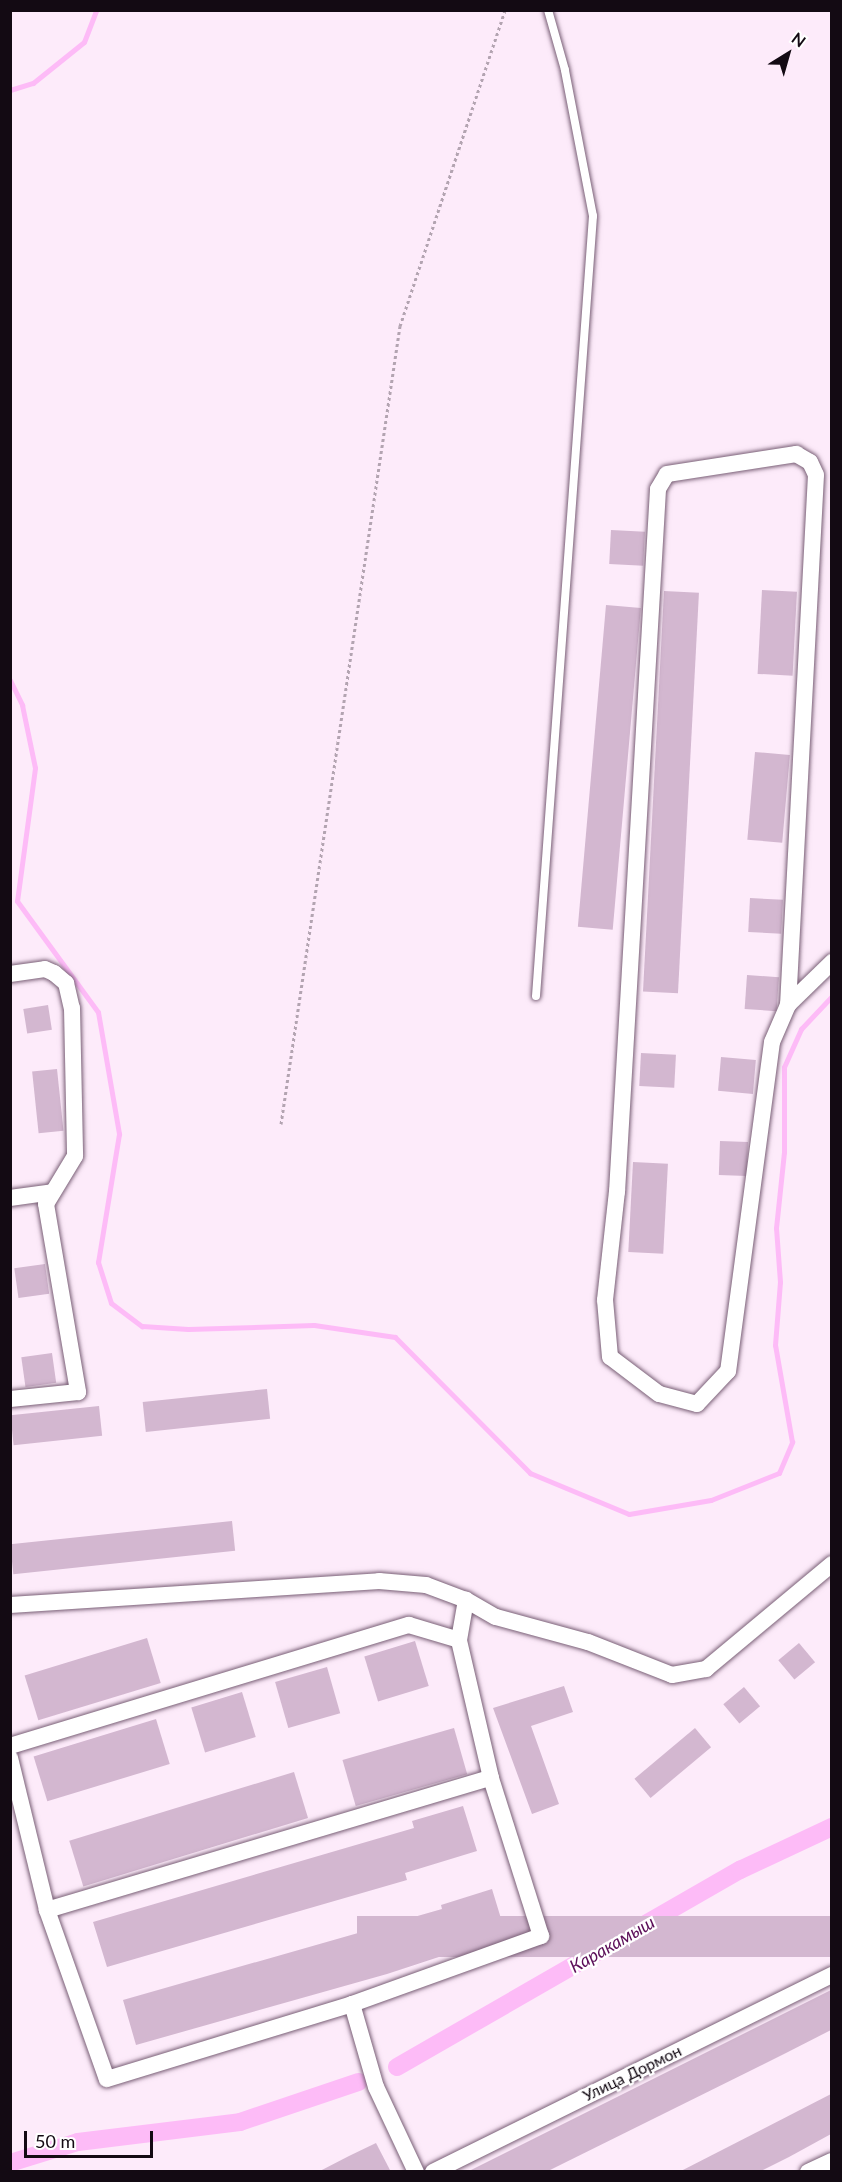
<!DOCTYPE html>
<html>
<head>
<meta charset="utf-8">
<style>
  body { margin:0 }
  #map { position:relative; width:842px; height:2182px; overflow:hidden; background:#fdebfa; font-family:Lato,sans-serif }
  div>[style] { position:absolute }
  .stream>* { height:5px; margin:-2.5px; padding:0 2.5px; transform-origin:2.5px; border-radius:2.5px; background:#fdbbf7 }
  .canal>* { height:18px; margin:-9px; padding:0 9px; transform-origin:9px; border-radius:9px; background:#fdbbf7 }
  .building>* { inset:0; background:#d3b7d0; transform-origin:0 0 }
  .path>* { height:3px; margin-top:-1.5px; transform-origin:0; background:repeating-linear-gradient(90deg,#b3a4b1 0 3px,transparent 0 6px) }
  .roads { filter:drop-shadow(0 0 2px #795f76) drop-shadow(0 0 2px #795f76) }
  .lane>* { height:8px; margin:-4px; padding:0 4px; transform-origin:4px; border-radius:4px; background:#fff }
  .street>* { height:16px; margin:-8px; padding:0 8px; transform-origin:8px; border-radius:8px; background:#fff }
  span { translate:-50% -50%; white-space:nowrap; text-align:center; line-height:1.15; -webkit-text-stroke:4.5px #fff; paint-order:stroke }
  .street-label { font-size:16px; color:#130a13 }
  .water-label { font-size:18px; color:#5b0e58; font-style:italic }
  .frame { position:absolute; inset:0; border:12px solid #130a13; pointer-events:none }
  .north { position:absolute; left:758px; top:24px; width:60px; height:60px; -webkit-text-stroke:4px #fff; paint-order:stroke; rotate:37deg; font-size:16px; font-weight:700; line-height:24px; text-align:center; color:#130a13 }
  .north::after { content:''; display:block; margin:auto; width:21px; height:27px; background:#130a13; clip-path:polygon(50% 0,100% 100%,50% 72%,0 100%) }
  .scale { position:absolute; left:24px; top:2131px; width:129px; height:27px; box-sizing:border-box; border:3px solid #130a13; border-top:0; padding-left:8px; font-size:18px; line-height:21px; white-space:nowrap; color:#130a13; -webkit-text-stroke:4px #fff; paint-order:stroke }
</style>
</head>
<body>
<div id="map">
  <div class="stream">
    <i style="left:10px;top:90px;width:24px;rotate:-17deg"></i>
    <i style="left:33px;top:83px;width:65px;rotate:-38.8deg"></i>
    <i style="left:84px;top:42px;width:34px;rotate:-69deg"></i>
    <i style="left:10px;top:680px;width:28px;rotate:64deg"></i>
    <i style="left:22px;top:705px;width:64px;rotate:78.3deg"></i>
    <i style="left:35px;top:768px;width:134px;rotate:97.7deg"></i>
    <i style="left:17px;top:901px;width:137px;rotate:53.9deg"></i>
    <i style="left:98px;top:1012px;width:124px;rotate:80.2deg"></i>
    <i style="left:119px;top:1134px;width:130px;rotate:99.3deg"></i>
    <i style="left:98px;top:1262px;width:43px;rotate:72.4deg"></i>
    <i style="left:111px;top:1303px;width:39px;rotate:37deg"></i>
    <i style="left:142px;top:1326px;width:46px;rotate:3.7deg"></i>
    <i style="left:188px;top:1329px;width:126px;rotate:-1.8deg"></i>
    <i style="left:314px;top:1325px;width:82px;rotate:8.4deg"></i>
    <i style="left:395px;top:1337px;width:192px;rotate:45.2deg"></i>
    <i style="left:530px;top:1473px;width:107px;rotate:22.5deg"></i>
    <i style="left:629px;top:1514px;width:83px;rotate:-9.7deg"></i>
    <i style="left:711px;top:1500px;width:73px;rotate:-21.7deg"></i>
    <i style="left:779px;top:1473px;width:34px;rotate:-67deg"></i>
    <i style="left:792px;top:1442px;width:98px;rotate:-99.9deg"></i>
    <i style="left:775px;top:1345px;width:63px;rotate:-85.5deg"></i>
    <i style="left:780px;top:1282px;width:54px;rotate:-94.2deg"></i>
    <i style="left:776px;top:1228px;width:76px;rotate:-84deg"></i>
    <i style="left:784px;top:1152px;width:85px;rotate:-90deg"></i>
    <i style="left:784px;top:1067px;width:42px;rotate:-65.9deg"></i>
    <i style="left:801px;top:1029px;width:45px;rotate:-46.8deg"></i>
  </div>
  <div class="canal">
    <i style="left:397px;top:2067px;width:396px;rotate:-29.9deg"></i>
    <i style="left:740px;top:1870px;width:102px;rotate:-25.1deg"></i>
    <i style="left:10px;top:2163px;width:71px;rotate:-17.2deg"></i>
    <i style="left:78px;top:2142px;width:163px;rotate:-7deg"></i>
    <i style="left:240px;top:2122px;width:125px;rotate:-18.7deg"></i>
  </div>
  <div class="building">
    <i style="left:611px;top:530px;width:34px;height:34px;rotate:3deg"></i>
    <i style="left:762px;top:590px;width:35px;height:84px;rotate:3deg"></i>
    <i style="left:664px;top:591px;width:35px;height:401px;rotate:3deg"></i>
    <i style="left:606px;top:605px;width:35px;height:323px;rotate:5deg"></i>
    <i style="left:755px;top:752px;width:35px;height:88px;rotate:5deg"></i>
    <i style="left:750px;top:898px;width:33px;height:34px;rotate:3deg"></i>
    <i style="left:747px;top:975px;width:32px;height:34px;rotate:4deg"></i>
    <i style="left:48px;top:1005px;width:25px;height:25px;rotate:81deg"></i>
    <i style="left:641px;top:1053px;width:35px;height:33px;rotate:3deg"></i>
    <i style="left:721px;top:1057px;width:35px;height:34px;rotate:5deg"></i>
    <i style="left:57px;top:1069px;width:62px;height:25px;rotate:84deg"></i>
    <i style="left:720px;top:1141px;width:28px;height:34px;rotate:2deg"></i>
    <i style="left:633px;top:1162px;width:35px;height:90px;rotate:3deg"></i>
    <i style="left:45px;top:1264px;width:30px;height:31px;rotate:82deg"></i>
    <i style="left:52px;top:1353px;width:30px;height:31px;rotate:82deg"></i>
    <i style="left:267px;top:1389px;width:30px;height:125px;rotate:84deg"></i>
    <i style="left:99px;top:1406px;width:30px;height:89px;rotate:84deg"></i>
    <i style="left:232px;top:1521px;width:30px;height:223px;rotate:84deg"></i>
    <i style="left:147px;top:1638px;width:47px;height:128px;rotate:73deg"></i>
    <i style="left:415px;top:1641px;width:47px;height:53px;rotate:73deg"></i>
    <i style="left:799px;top:1643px;width:25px;height:27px;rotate:50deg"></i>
    <i style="left:327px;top:1667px;width:48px;height:54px;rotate:74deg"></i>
    <i style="clip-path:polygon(564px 1686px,573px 1712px,531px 1726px,559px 1804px,532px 1814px,493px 1708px)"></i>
    <i style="left:744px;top:1687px;width:25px;height:27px;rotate:50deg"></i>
    <i style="left:242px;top:1692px;width:47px;height:53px;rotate:73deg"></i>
    <i style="left:156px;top:1719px;width:47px;height:128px;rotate:73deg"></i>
    <i style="left:454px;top:1728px;width:48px;height:116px;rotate:74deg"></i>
    <i style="left:695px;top:1728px;width:25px;height:79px;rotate:50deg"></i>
    <i style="left:294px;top:1772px;width:48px;height:235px;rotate:73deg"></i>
    <i style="clip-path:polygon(463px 1806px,477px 1851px,405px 1873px,407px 1880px,107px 1967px,93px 1922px,414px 1828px,412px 1821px)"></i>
    <i style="clip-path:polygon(492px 1889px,506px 1935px,387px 1974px,136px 2045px,123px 2000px,442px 1909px,441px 1905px)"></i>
    <i style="left:831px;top:1916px;width:41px;height:474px;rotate:90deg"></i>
    <i style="clip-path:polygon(831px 1990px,831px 2030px,786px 2053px,546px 2172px,467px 2172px)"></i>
    <i style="clip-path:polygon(831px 2094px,831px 2134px,789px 2157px,759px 2172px,679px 2172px)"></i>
    <i style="clip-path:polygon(376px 2143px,391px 2172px,318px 2172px,349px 2156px)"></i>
  </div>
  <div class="path">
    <i style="left:281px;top:1124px;width:807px;rotate:-81.52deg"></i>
    <i style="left:400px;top:326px;width:333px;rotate:-71.6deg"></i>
  </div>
  <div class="roads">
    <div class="lane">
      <i style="left:536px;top:996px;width:782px;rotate:-85.82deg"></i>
      <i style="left:593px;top:216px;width:149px;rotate:-100.9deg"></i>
      <i style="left:565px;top:70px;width:62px;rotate:-105.8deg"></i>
    </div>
    <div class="street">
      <i style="left:796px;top:454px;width:16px;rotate:30deg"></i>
      <i style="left:810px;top:462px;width:14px;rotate:65deg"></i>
      <i style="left:816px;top:475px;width:531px;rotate:93.02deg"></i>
      <i style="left:788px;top:1005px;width:40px;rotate:113.4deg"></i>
      <i style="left:772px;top:1042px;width:332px;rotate:97.6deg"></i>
      <i style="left:728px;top:1371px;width:45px;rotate:133.2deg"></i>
      <i style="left:697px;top:1404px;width:39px;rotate:-165deg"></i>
      <i style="left:659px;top:1394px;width:61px;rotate:-142.9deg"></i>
      <i style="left:610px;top:1357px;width:57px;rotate:-95deg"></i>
      <i style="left:605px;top:1300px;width:109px;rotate:-83.7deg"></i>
      <i style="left:617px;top:1192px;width:704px;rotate:-86.66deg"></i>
      <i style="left:658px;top:489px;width:17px;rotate:-59deg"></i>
      <i style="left:667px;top:474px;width:131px;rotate:-8.8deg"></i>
      <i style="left:10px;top:974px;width:35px;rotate:-8deg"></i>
      <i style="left:45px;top:969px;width:10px;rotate:24deg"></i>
      <i style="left:54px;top:973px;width:16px;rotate:40deg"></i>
      <i style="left:66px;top:983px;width:26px;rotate:77deg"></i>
      <i style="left:72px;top:1008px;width:148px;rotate:88.8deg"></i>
      <i style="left:75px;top:1156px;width:56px;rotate:121.1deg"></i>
      <i style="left:46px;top:1204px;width:191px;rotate:80.3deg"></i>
      <i style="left:78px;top:1392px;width:68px;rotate:174.1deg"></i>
      <i style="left:788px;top:1005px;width:62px;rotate:-44.3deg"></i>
      <i style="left:10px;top:1198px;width:43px;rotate:-7.9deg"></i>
      <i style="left:10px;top:1605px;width:370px;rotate:-3.7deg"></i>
      <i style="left:379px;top:1581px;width:47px;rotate:4.9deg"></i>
      <i style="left:426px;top:1585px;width:43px;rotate:20.6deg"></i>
      <i style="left:466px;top:1600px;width:34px;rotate:30deg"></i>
      <i style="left:496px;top:1617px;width:95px;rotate:15.2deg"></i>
      <i style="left:588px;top:1642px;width:90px;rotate:21.4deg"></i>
      <i style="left:672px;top:1675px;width:35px;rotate:-10deg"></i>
      <i style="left:706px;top:1669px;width:164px;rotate:-39.8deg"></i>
      <i style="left:10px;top:1746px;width:417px;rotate:-16.9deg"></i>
      <i style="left:409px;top:1625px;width:52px;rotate:16.7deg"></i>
      <i style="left:10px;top:1758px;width:156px;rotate:76.3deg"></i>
      <i style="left:47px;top:1910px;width:179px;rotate:70.5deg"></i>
      <i style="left:107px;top:2079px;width:256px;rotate:-17deg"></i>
      <i style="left:352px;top:2004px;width:201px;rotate:-19.8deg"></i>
      <i style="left:541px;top:1936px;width:166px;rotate:-107.6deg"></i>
      <i style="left:491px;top:1778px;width:142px;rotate:-103.1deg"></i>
      <i style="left:459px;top:1640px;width:41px;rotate:-80.1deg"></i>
      <i style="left:47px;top:1910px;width:463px;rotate:-16.6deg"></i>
      <i style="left:352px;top:2004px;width:86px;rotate:73.9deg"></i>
      <i style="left:376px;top:2087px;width:94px;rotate:64.8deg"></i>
      <i style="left:433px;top:2172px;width:445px;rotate:-26.3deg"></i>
      <i style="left:808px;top:2172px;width:26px;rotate:-25deg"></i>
    </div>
  </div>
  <div class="street-label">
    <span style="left:632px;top:2073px;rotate:-26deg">Улица Дормон</span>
  </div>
  <div class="water-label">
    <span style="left:612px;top:1944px;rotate:-30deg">Каракамыш</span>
  </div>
  <div class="frame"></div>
  <div class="north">N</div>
  <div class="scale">50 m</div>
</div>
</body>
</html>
